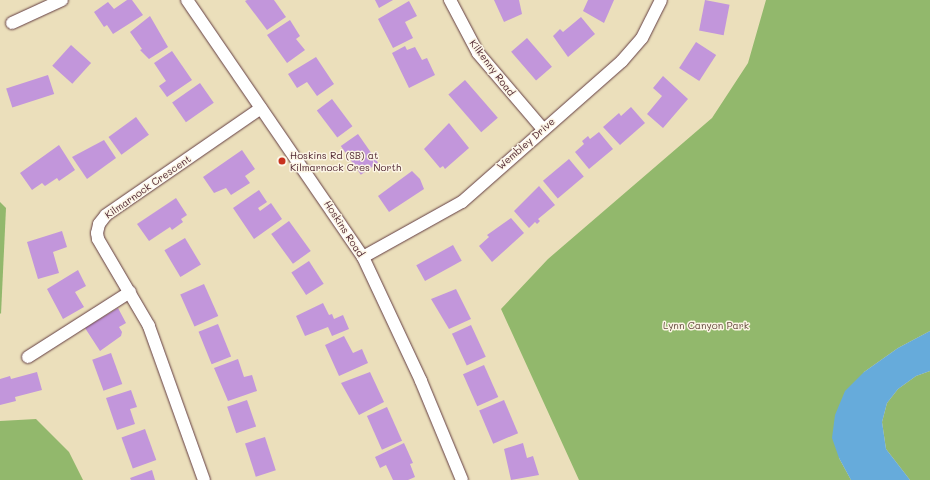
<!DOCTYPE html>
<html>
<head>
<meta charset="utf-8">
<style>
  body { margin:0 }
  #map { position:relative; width:930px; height:480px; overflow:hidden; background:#ebdfbb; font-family:Mali,sans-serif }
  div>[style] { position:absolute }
  .forest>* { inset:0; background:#92b86c }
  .water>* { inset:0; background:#66abdb }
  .building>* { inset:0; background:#c296db; transform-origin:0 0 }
  .roads { filter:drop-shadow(0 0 1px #623c41) drop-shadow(0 0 1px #623c41) }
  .minor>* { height:12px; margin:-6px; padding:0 6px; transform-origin:6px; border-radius:6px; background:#fff }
  .dots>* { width:11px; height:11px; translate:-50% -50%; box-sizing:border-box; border:2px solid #fcf5e5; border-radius:50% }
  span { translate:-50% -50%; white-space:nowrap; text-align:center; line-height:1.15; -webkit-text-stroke:3px #fcf5e5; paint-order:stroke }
  .street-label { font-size:10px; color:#4a1f2b }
  .poi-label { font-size:10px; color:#4a1f2b }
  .left { translate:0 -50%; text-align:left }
  .park-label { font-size:10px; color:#664d40 }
</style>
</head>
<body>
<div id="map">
  <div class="forest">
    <i style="clip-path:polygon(766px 0,930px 0,930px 331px,898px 348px,864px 372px,839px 458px,851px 480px,579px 480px,501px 309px,548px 259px,712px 118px,748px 63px)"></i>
    <i style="clip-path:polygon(0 202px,6px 208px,1px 314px,0 313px)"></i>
    <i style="clip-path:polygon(930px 371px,930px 480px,910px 480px,886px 449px,882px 422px,887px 403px,898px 389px,916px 376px)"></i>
    <i style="clip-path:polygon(36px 419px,69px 452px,83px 480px,0 480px,0 421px)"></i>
  </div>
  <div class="water">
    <i style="clip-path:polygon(930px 331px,930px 371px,916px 376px,898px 389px,887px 403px,882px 422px,886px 449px,910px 480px,851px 480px,839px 458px,832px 438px,835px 415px,845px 391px,864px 372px,898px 348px)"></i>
  </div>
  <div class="building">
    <i style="clip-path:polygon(127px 0,132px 0,143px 15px,113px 34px,107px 25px,104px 27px,94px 12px,108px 2px,114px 9px)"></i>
    <i style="clip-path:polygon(247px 0,274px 0,286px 17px,267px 30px,245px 1px)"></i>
    <i style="clip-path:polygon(375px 0,393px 0,379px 8px)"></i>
    <i style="clip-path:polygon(494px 0,519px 0,522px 14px,504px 22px)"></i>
    <i style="clip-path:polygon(588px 0,614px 0,604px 23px,583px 11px)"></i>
    <i style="left:705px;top:0;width:25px;height:31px;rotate:11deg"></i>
    <i style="clip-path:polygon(409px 1px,417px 16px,405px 22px,413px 38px,393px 48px,378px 19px)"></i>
    <i style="clip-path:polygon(150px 16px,168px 47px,149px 59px,140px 50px,142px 49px,130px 32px)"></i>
    <i style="clip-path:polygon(581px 17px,595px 34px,568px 57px,553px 36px,560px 29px,563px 32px)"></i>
    <i style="clip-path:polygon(290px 20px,300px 36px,296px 39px,305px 50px,287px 63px,267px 35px)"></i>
    <i style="left:527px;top:38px;width:38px;height:21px;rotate:49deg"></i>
    <i style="left:696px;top:42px;width:24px;height:31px;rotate:33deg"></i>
    <i style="left:71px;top:45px;width:27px;height:28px;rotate:42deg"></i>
    <i style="clip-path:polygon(405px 46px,407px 50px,415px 47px,422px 60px,427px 58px,435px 75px,409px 88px,392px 53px)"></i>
    <i style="clip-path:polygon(172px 51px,192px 80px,167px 97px,159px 86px,166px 81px,154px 63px)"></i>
    <i style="clip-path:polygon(316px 57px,334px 84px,317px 96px,307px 82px,297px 88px,288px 74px)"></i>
    <i style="left:48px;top:75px;width:20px;height:44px;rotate:72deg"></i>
    <i style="clip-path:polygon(663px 76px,688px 99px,663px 128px,647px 114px,662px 96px,653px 88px)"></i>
    <i style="left:465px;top:80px;width:50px;height:22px;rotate:49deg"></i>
    <i style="left:200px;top:83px;width:24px;height:34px;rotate:55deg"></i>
    <i style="left:332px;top:99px;width:34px;height:19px;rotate:53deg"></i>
    <i style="clip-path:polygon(631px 107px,645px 123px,620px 145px,603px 127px,619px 113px,621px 116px)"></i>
    <i style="left:136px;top:117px;width:22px;height:34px;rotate:54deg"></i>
    <i style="clip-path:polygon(449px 123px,469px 148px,445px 169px,443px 166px,440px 168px,424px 149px)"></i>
    <i style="clip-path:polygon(599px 132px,613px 149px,589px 169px,575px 152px,584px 144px,582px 141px,588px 136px,590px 139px)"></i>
    <i style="left:358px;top:134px;width:35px;height:21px;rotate:55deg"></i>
    <i style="clip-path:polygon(104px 140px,116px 158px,87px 179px,72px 157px)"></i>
    <i style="clip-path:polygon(59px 145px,75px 170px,59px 181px,57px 178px,45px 186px,42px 183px,32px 190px,20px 173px)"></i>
    <i style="clip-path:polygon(242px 150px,255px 169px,245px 176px,250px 183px,231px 195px,226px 188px,214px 193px,203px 177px)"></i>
    <i style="left:569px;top:159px;width:23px;height:34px;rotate:50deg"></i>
    <i style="clip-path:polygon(412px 171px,420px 179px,424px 189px,389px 212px,378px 196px)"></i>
    <i style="clip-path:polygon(539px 186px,555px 205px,538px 219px,540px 221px,537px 224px,535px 222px,529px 228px,514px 211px)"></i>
    <i style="clip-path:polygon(259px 190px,267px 202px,258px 208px,260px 211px,271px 203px,282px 219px,254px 239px,233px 208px)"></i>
    <i style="clip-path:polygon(176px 198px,187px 215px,181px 219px,183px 222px,172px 230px,170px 227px,149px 241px,137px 224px)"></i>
    <i style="clip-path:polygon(511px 218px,524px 233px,492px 262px,479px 246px,489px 237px,487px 235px)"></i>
    <i style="left:289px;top:221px;width:37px;height:22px;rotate:54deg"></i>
    <i style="clip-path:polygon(62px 231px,67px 247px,53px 252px,59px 273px,38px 279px,27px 242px)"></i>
    <i style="left:185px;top:238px;width:31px;height:24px;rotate:59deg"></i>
    <i style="left:453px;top:245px;width:18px;height:42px;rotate:61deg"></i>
    <i style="left:309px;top:261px;width:27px;height:21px;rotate:57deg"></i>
    <i style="clip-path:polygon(78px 270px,86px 286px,75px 292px,84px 307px,63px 319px,47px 289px)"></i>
    <i style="left:204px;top:284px;width:35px;height:26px;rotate:66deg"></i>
    <i style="clip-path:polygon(456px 289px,471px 319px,449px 329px,431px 299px)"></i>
    <i style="clip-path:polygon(323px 303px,329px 315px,332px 314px,334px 319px,343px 315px,349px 329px,332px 336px,328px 327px,305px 336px,296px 316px)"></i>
    <i style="clip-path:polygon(118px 308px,126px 323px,119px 327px,122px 332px,121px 336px,100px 351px,85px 328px)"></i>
    <i style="left:218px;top:324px;width:35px;height:21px;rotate:68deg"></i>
    <i style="left:471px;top:325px;width:35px;height:21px;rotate:65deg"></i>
    <i style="clip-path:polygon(344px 336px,353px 353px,362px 349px,368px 363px,339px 376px,325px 345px)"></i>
    <i style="left:111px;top:353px;width:33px;height:20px;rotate:70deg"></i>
    <i style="clip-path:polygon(238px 359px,244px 377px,252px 375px,257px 391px,228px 401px,214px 368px)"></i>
    <i style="left:484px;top:365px;width:35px;height:23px;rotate:66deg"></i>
    <i style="clip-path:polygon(37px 372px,42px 390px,15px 397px,16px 401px,0 405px,0 379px,10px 376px,11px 379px)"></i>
    <i style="clip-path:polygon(370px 372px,384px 402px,359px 415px,341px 383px)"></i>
    <i style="clip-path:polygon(131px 390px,137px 407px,130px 409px,135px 424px,117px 430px,106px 398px)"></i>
    <i style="left:247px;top:400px;width:28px;height:21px;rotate:71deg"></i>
    <i style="left:504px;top:400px;width:36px;height:27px;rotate:67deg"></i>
    <i style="left:387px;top:407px;width:37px;height:22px;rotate:66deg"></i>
    <i style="left:145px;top:429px;width:33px;height:25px;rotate:70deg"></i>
    <i style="left:265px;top:437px;width:35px;height:21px;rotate:72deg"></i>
    <i style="clip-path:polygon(404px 443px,413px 463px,410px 464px,415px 477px,408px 480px,393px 480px,386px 465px,380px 468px,375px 457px)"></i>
    <i style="clip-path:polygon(523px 443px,527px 458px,533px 456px,539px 475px,511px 480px,504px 449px)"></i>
    <i style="clip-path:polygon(152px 470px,155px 480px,131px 480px,130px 478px)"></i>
  </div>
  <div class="roads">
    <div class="minor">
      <i style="left:187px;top:0;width:311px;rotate:55.6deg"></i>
      <i style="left:363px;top:257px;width:137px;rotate:64.9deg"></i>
      <i style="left:421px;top:381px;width:107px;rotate:67.5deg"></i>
      <i style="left:450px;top:0;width:60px;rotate:62.2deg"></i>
      <i style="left:478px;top:53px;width:100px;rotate:49.5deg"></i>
      <i style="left:12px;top:23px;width:55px;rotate:-24.7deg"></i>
      <i style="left:363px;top:257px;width:113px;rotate:-29.1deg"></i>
      <i style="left:462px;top:202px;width:213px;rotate:-41.4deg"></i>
      <i style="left:622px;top:61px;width:30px;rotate:-49deg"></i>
      <i style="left:642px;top:38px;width:42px;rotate:-63.4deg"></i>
      <i style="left:28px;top:357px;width:121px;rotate:-32.5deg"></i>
      <i style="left:204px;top:480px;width:164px;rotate:-109.7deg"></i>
      <i style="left:149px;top:326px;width:101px;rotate:-120.4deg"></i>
      <i style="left:98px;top:239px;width:6px;rotate:-99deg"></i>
      <i style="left:97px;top:233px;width:9px;rotate:-77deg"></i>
      <i style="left:99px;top:224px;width:11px;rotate:-52deg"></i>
      <i style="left:106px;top:215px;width:188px;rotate:-34.6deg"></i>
    </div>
  </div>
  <div class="dots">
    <i style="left:282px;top:161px;background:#c8321e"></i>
  </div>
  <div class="street-label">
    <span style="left:492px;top:68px;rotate:53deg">Kilkenny Road</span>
    <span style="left:526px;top:144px;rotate:-41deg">Wembley Drive</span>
    <span style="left:148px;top:187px;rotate:-35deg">Kilmarnock Crescent</span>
    <span style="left:344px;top:229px;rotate:57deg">Hoskins Road</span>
  </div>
  <div class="poi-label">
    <span class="left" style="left:290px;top:161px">Hoskins Rd (SB) at<br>Kilmarnock Cres North</span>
  </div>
  <div class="park-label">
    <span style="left:706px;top:326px">Lynn Canyon Park</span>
  </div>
</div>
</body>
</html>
